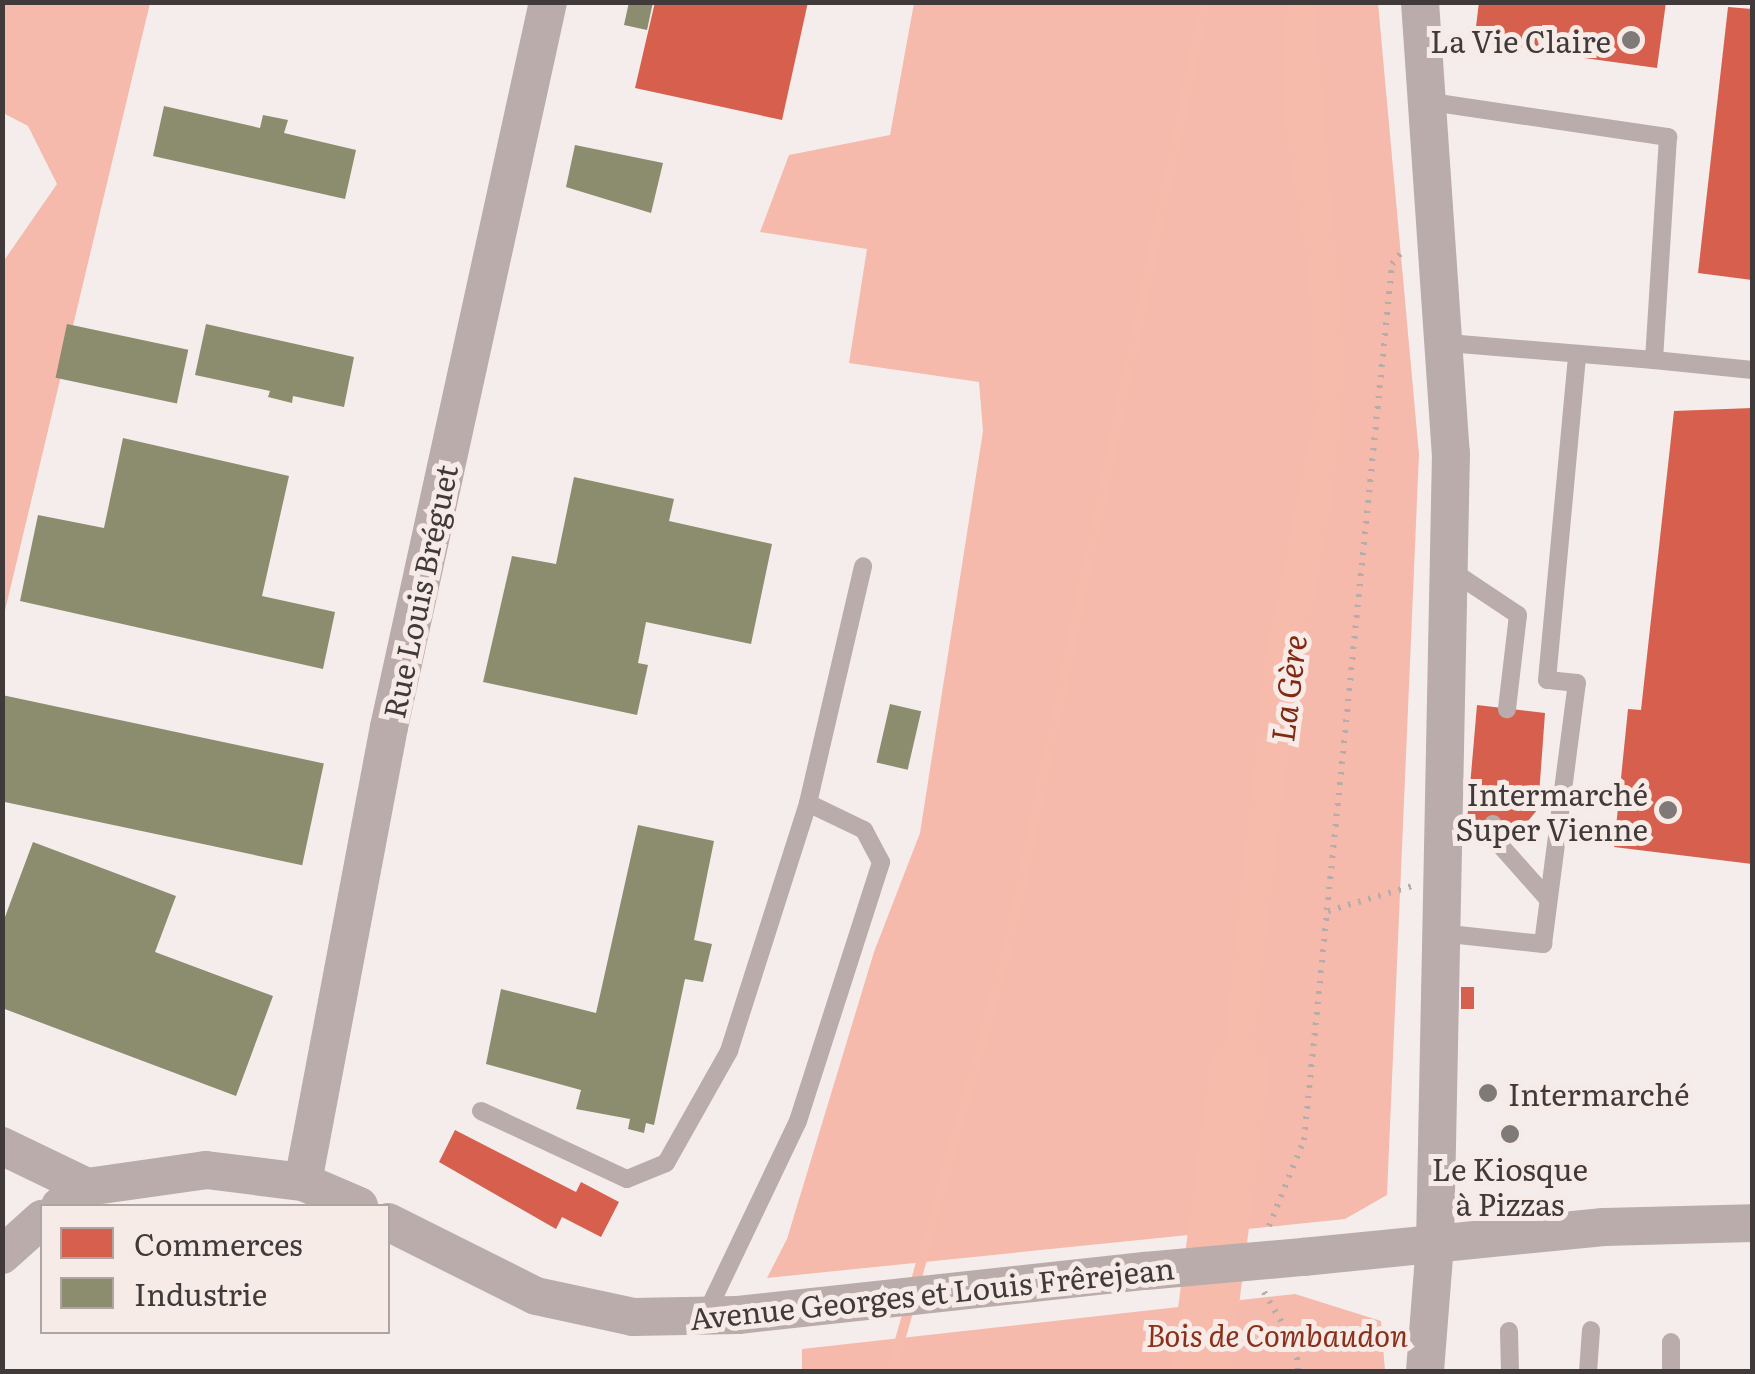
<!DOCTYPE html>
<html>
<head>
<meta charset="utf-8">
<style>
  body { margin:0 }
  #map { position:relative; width:1755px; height:1374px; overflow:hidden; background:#f4edec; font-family:Literata,serif }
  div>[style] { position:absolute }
  .forest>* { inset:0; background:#f5baac }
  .water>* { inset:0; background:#f7bbac }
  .shops>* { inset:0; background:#d6604d; transform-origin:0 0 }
  .industry>* { inset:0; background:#8c8c6e; transform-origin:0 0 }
  .stream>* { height:10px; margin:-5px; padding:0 5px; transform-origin:5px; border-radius:5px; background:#f7bbac }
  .river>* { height:60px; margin:-30px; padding:0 30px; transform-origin:30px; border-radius:30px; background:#f7bbac }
  .path>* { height:6px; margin-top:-3px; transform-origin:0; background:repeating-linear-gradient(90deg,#b6acaa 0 2.5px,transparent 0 10.5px) }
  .service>* { height:18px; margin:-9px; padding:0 9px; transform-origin:9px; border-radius:9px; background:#b9acaa }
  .minor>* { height:38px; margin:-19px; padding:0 19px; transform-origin:19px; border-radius:19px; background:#b9acaa }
  .minor-bridge>* { height:38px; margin:-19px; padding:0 19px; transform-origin:19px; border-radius:19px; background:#b9acaa }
  .dots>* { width:28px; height:28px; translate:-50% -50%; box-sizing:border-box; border:5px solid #f7ebe8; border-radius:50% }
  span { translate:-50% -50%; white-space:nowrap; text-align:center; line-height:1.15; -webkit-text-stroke:10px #f7ebe8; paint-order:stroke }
  .poi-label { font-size:30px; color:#403b3a }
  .right { translate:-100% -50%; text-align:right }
  .left { translate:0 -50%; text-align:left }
  .street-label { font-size:30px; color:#403b3a }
  .park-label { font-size:30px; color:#8a311b; font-style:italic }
  .water-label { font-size:32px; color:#822912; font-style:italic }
  .frame { position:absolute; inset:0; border:5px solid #403b3a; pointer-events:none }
  .legend { position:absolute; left:40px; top:1204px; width:350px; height:130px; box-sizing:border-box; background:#f7ebe8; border:2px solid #aea5a2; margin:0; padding:12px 18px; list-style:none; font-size:30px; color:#403b3a }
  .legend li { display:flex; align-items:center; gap:20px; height:50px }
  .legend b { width:50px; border:2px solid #aea5a2 }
</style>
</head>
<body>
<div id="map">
  <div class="forest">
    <i style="clip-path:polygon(3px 3px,150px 3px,3px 619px,3px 262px,57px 184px,28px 126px,3px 113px)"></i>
    <i style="clip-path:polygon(914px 3px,1378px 3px,1419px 454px,1387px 1195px,1345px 1219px,767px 1278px,787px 1239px,874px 952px,920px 833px,983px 431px,979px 382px,849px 363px,867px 249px,760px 232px,789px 155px,890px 135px)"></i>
    <i style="clip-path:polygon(1295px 1294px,1381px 1321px,1385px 1371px,802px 1372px,802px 1349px)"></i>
  </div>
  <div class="water">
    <i style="clip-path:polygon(1286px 3px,1314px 3px,1346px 368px,1331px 506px,1292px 719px,1241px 1152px,1221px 1155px,1227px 1020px,1265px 659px,1314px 416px,1309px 276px,1284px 119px)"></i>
  </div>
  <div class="shops">
    <i style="clip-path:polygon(655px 2px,808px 2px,782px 120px,635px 88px)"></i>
    <i style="clip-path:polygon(1479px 2px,1666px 2px,1657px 68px,1474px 43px)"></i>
    <i style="clip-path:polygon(1728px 7px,1752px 9px,1752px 280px,1698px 273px)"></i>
    <i style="clip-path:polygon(1752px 408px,1752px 864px,1614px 847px,1628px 709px,1641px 710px,1674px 411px)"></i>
    <i style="clip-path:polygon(1477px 705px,1545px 713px,1538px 809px,1523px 827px,1467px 821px)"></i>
    <i style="left:1461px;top:987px;width:13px;height:22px"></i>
    <i style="clip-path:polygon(455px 1130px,576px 1192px,581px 1182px,619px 1202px,601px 1237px,562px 1217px,556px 1229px,439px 1162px)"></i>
  </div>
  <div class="industry">
    <i style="clip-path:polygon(629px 2px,653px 2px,647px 30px,624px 25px)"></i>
    <i style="clip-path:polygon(164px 106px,260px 128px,263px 115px,288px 120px,284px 133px,356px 150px,345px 199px,153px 156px)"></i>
    <i style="clip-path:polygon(575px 145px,663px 163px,651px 213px,566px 187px)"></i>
    <i style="left:67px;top:324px;width:124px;height:55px;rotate:12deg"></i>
    <i style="clip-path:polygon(206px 324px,354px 357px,344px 407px,293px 396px,292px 403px,268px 397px,270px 391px,195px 375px)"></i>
    <i style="clip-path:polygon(123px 438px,289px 476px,262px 596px,335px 612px,323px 669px,20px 601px,38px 515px,104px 528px)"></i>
    <i style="clip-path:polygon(574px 477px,674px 499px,669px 521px,772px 544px,751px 644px,646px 622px,638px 663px,648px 665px,637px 715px,483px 682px,512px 556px,556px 564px)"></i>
    <i style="left:2px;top:695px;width:329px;height:104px;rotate:12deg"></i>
    <i style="left:890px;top:704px;width:32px;height:60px;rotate:13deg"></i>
    <i style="clip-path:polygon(638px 825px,714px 841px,694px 940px,712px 944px,703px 982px,685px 979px,654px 1125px,646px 1123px,644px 1133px,628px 1129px,630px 1119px,576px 1109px,581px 1090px,486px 1064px,501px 989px,596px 1013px)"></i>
    <i style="clip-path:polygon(33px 842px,176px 896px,155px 952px,273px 996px,236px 1096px,2px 1008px,2px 925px)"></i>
  </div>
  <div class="stream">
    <i style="left:914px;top:1288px;width:354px;rotate:-74.6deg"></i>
    <i style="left:1008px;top:947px;width:965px;rotate:-78.22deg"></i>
    <i style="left:891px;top:1372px;width:70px;rotate:-74.2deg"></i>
  </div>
  <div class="river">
    <i style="left:1200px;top:1372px;width:304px;rotate:-82.6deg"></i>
  </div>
  <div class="path">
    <i style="left:1328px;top:911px;width:88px;rotate:-16.6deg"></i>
    <i style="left:1269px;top:1226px;width:93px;rotate:-67.9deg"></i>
    <i style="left:1304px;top:1140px;width:880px;rotate:-84.26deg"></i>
    <i style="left:1392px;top:264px;width:19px;rotate:-51deg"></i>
    <i style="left:1264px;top:1292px;width:64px;rotate:59.8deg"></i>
    <i style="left:1296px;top:1347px;width:25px;rotate:85deg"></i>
  </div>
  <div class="service">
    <i style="left:1431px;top:102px;width:240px;rotate:8.4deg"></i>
    <i style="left:1668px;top:137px;width:223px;rotate:93.6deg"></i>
    <i style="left:1654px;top:360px;width:207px;rotate:-175.3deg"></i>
    <i style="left:1654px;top:360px;width:99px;rotate:5.8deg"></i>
    <i style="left:1452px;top:571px;width:79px;rotate:33.7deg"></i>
    <i style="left:1518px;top:615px;width:95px;rotate:96.7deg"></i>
    <i style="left:1493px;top:824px;width:12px;rotate:95deg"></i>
    <i style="left:1492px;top:836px;width:84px;rotate:48.4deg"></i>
    <i style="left:1440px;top:933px;width:104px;rotate:6.1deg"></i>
    <i style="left:1543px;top:944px;width:263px;rotate:-82.6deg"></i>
    <i style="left:1577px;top:683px;width:30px;rotate:-174deg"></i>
    <i style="left:1547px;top:680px;width:327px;rotate:-84.7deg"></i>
    <i style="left:481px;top:1111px;width:161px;rotate:25deg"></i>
    <i style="left:627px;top:1179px;width:42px;rotate:-22.3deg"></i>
    <i style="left:666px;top:1163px;width:129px;rotate:-60.6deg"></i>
    <i style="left:729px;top:1051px;width:260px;rotate:-72.3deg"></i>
    <i style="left:808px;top:803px;width:243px;rotate:-76.9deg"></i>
    <i style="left:705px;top:1316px;width:216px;rotate:-64.5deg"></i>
    <i style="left:798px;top:1121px;width:272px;rotate:-72.2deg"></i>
    <i style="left:881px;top:862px;width:36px;rotate:-118deg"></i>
    <i style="left:864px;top:830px;width:62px;rotate:-154.3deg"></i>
    <i style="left:1509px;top:1331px;width:41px;rotate:88.6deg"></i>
    <i style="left:1588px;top:1372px;width:42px;rotate:-85.9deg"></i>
    <i style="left:1671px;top:1372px;width:30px;rotate:-90deg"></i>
  </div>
  <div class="minor">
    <i style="left:1420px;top:2px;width:452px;rotate:86.1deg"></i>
    <i style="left:1451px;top:453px;width:791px;rotate:91.16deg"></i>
    <i style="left:1435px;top:1244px;width:128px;rotate:94.5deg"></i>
    <i style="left:2px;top:1146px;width:94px;rotate:25.8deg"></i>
    <i style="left:303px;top:1182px;width:463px;rotate:-79.3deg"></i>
    <i style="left:389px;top:727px;width:742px;rotate:-77.63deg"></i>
    <i style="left:60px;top:1206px;width:33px;rotate:-35deg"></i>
    <i style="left:87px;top:1187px;width:120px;rotate:-8.1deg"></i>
    <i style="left:206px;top:1170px;width:98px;rotate:7.1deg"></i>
    <i style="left:303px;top:1182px;width:61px;rotate:23.2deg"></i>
    <i style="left:388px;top:1222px;width:165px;rotate:26.6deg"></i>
    <i style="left:536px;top:1296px;width:99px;rotate:12.2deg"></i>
    <i style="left:633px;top:1317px;width:105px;rotate:-1.1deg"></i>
    <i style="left:738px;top:1315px;width:409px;rotate:-6.2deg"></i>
    <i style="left:2px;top:1255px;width:54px;rotate:-42deg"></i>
    <i style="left:1303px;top:1257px;width:302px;rotate:-5.7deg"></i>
    <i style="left:1604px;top:1227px;width:148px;rotate:-1.5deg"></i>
  </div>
  <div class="minor-bridge">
    <i style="left:1145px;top:1271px;width:159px;rotate:-5.1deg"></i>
  </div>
  <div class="dots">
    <i style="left:1631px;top:40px;background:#7f7978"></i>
    <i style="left:1668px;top:810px;background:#7f7978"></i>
    <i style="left:1488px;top:1093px;background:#7f7978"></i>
    <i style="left:1510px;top:1134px;background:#7f7978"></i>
  </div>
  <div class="poi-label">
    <span class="right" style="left:1611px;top:40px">La Vie Claire</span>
    <span class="right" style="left:1648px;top:810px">Intermarché<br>Super Vienne</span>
    <span class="left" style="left:1508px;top:1093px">Intermarché</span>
    <span style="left:1510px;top:1185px">Le Kiosque<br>à Pizzas</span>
  </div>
  <div class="street-label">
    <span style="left:419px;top:591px;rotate:-78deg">Rue Louis Bréguet</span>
    <span style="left:932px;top:1292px;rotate:-6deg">Avenue Georges et Louis Frêrejean</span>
  </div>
  <div class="park-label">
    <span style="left:1277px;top:1334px">Bois de Combaudon</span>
  </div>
  <div class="water-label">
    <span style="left:1287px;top:688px;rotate:-83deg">La Gère</span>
  </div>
  <div class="frame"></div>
  <ul class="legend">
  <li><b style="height:28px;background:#d6604d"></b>Commerces</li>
  <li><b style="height:28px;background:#8c8c6e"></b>Industrie</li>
  </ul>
</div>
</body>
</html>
